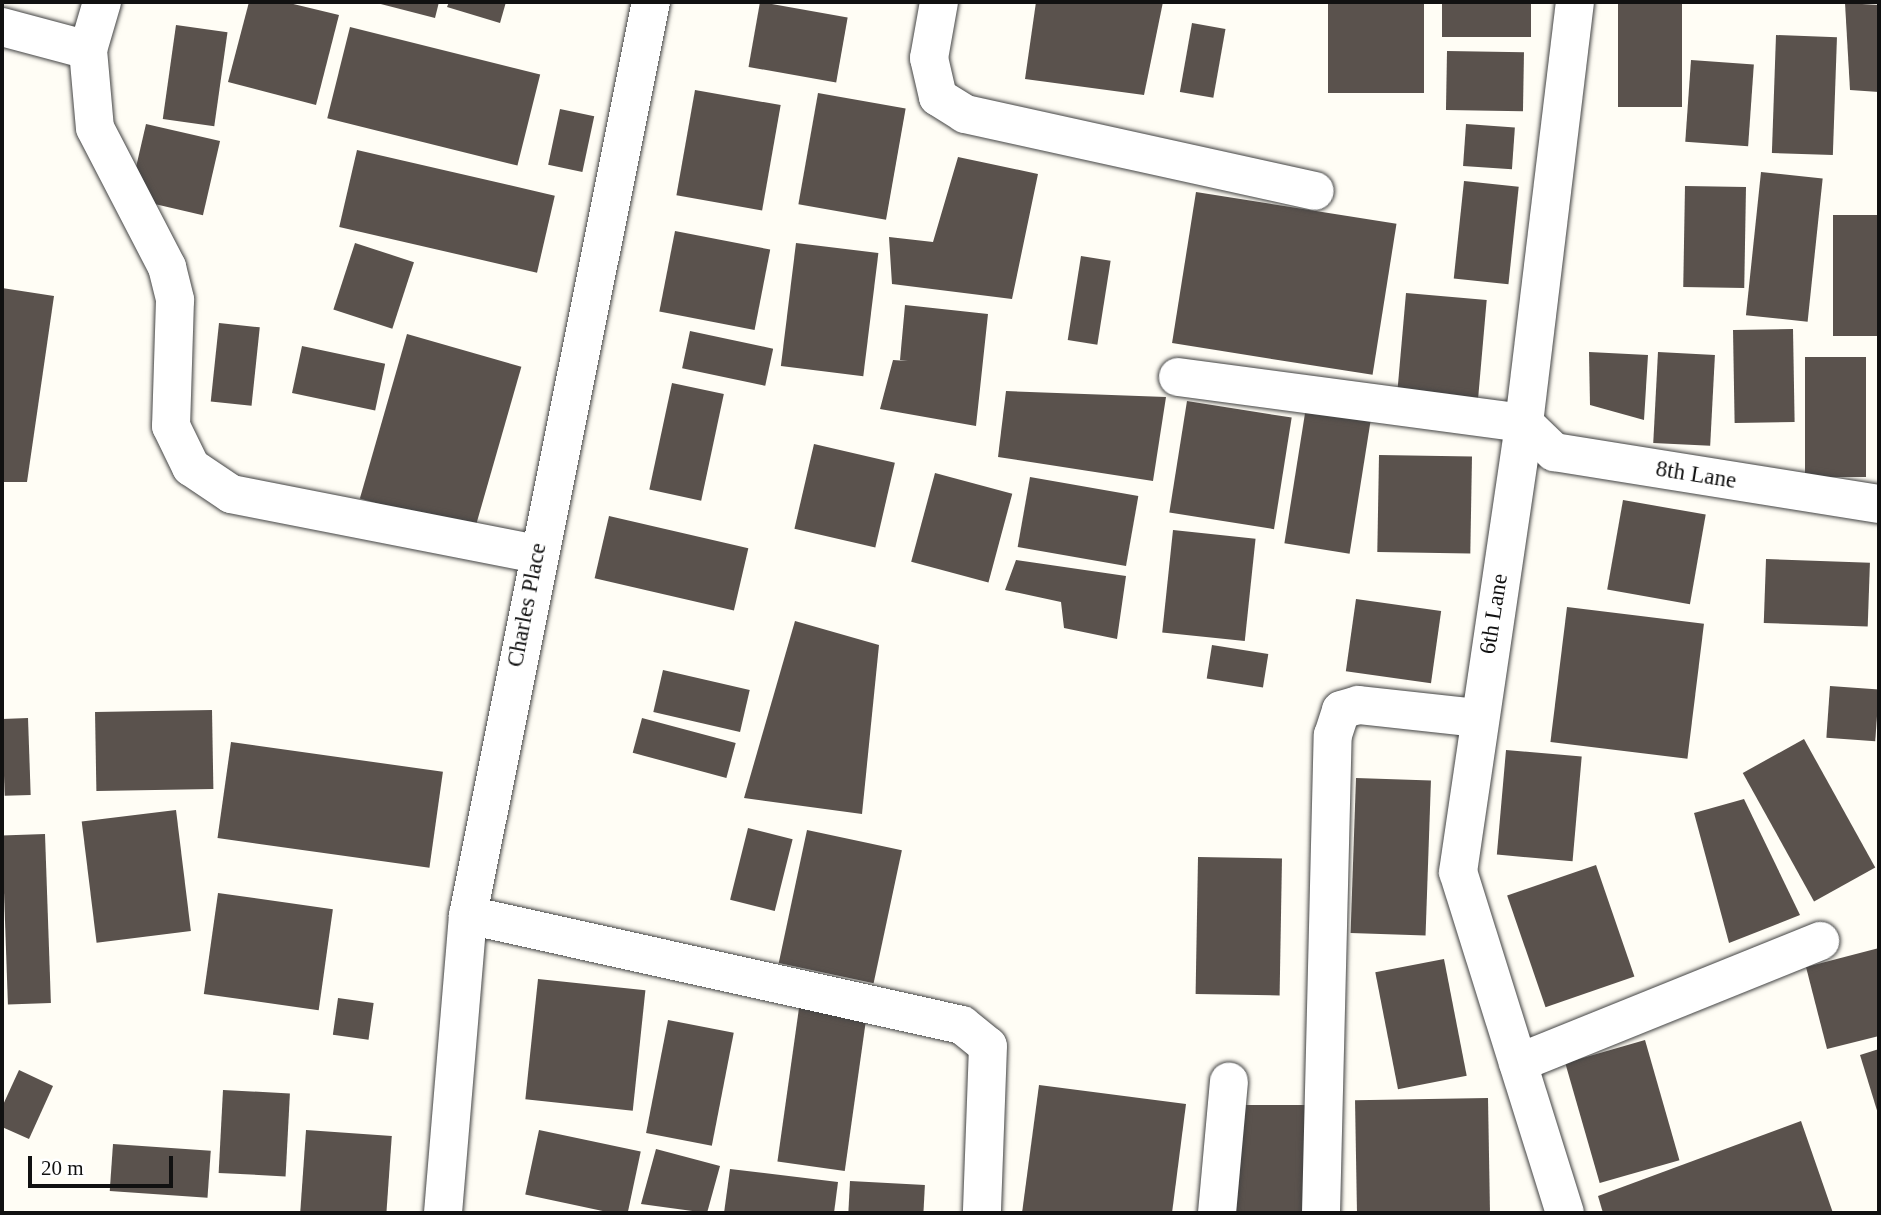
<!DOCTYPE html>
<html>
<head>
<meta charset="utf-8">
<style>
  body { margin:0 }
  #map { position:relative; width:1881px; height:1215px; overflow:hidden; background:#fffdf5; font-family:"Times New Roman",serif }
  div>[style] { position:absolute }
  .building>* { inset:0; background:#5a524d; transform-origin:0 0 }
  .roads { filter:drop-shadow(0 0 2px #444) drop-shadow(0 0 2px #444) }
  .minor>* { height:38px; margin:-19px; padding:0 19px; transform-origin:19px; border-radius:19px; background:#fff }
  span { translate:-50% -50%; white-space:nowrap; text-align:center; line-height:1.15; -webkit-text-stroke:7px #fff; paint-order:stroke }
  .street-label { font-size:23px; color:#111 }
  .frame { position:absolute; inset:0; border:4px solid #111; pointer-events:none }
  .scale { position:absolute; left:28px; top:1156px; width:145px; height:32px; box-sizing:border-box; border:4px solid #111; border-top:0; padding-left:9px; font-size:21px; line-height:24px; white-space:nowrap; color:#111; -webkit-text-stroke:5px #fff; paint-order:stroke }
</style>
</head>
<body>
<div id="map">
  <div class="building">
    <i style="clip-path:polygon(249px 2px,285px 2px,339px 15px,316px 105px,228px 82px)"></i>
    <i style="clip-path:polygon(373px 2px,439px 2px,435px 18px)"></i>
    <i style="clip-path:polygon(449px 2px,506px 2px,500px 23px,447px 7px)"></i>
    <i style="left:760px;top:2px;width:89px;height:66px;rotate:10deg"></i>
    <i style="clip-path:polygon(1036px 2px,1163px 2px,1144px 95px,1025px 79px)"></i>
    <i style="left:1328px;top:2px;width:96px;height:91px"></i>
    <i style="left:1442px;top:2px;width:89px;height:35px"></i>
    <i style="left:1618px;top:2px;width:64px;height:105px"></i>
    <i style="clip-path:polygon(1845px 3px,1879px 5px,1879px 92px,1850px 90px)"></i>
    <i style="left:1192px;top:23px;width:34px;height:70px;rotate:10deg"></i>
    <i style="left:176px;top:25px;width:52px;height:95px;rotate:8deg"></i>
    <i style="left:350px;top:27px;width:196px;height:94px;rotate:14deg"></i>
    <i style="left:1776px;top:35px;width:61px;height:118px;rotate:2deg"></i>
    <i style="left:1447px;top:51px;width:77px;height:59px;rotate:1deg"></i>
    <i style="left:1691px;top:60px;width:63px;height:82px;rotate:4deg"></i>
    <i style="left:695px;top:90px;width:87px;height:107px;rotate:10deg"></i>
    <i style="left:818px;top:93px;width:89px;height:113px;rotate:10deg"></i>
    <i style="left:560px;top:109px;width:35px;height:57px;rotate:12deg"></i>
    <i style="left:146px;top:124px;width:76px;height:76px;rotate:13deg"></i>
    <i style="left:1466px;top:124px;width:49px;height:42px;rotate:4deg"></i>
    <i style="left:357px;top:150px;width:203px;height:79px;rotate:13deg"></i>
    <i style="clip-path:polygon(958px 157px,1038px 174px,1012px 299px,892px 284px,889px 237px,933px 242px)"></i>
    <i style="left:1761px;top:172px;width:62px;height:144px;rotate:6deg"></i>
    <i style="left:1464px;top:181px;width:55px;height:98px;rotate:6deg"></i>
    <i style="left:1685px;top:186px;width:61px;height:101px;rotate:1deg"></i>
    <i style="left:1196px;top:192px;width:203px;height:153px;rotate:9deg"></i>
    <i style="left:1833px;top:215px;width:46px;height:121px"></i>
    <i style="left:675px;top:231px;width:97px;height:82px;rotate:11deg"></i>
    <i style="left:355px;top:243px;width:62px;height:70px;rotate:18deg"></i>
    <i style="left:796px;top:243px;width:83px;height:124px;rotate:7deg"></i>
    <i style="left:1081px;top:256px;width:30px;height:85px;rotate:9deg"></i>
    <i style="clip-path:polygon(2px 288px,54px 296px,27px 482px,2px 482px)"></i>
    <i style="left:1406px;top:293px;width:81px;height:100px;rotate:5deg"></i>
    <i style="clip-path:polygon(905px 305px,988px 314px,976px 426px,880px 409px,893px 360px,908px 361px,900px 360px)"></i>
    <i style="left:219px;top:323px;width:41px;height:79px;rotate:6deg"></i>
    <i style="left:1793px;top:329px;width:93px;height:60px;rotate:89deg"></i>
    <i style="left:690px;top:331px;width:85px;height:38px;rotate:12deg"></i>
    <i style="left:407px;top:334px;width:119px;height:171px;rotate:16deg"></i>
    <i style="left:302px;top:346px;width:85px;height:48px;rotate:12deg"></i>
    <i style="clip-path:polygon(1589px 352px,1648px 355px,1644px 420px,1590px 405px)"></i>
    <i style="left:1658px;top:352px;width:57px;height:91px;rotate:3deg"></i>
    <i style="left:1805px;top:357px;width:61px;height:120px"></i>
    <i style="left:672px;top:383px;width:53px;height:109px;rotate:12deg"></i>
    <i style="clip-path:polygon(1006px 391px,1166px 397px,1153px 481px,998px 457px)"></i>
    <i style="left:1187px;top:401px;width:106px;height:113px;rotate:9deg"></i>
    <i style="left:1306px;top:407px;width:66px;height:138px;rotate:9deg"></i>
    <i style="left:814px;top:444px;width:83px;height:87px;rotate:13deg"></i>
    <i style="left:1379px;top:455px;width:93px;height:97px;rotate:1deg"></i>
    <i style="left:935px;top:473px;width:80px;height:92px;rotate:15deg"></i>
    <i style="left:1030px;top:477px;width:110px;height:71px;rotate:10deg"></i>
    <i style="left:1623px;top:500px;width:84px;height:91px;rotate:10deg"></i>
    <i style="left:609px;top:516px;width:143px;height:64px;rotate:13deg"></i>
    <i style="left:1173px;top:530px;width:83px;height:103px;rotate:6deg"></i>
    <i style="left:1766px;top:559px;width:104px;height:64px;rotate:2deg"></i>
    <i style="clip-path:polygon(1016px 560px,1126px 576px,1117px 639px,1064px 628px,1061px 602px,1005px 590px)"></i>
    <i style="left:1356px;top:599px;width:86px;height:73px;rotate:8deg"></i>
    <i style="left:1567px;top:607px;width:138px;height:136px;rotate:7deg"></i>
    <i style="clip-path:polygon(795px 621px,879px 645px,862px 814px,744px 798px)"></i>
    <i style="left:1212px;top:645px;width:57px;height:34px;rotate:9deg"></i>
    <i style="left:663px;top:670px;width:89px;height:43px;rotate:13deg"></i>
    <i style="left:1830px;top:686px;width:49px;height:52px;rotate:4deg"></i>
    <i style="left:212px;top:710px;width:79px;height:117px;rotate:89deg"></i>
    <i style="left:28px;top:718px;width:77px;height:26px;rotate:88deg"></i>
    <i style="left:642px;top:718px;width:97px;height:36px;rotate:15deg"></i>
    <i style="left:1804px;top:739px;width:147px;height:70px;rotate:61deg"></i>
    <i style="left:231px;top:742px;width:214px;height:97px;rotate:8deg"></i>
    <i style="left:1506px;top:750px;width:76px;height:105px;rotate:5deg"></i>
    <i style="left:1356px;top:778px;width:75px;height:155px;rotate:2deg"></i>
    <i style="clip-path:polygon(1744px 799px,1800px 915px,1729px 943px,1694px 813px)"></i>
    <i style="left:176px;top:810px;width:122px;height:95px;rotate:83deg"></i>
    <i style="left:748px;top:828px;width:46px;height:74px;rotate:14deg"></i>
    <i style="left:807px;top:830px;width:97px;height:136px;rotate:12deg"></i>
    <i style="left:45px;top:834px;width:169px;height:43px;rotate:88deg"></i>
    <i style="left:1198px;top:857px;width:84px;height:137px;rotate:1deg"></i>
    <i style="left:1596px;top:865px;width:118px;height:94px;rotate:71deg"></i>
    <i style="left:218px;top:893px;width:116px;height:102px;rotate:8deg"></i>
    <i style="clip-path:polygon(1879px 948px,1879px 1036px,1827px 1049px,1806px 967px)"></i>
    <i style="left:1444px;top:959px;width:119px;height:70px;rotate:79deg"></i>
    <i style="left:538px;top:979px;width:108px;height:121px;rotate:6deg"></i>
    <i style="left:338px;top:998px;width:36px;height:37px;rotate:8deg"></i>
    <i style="left:799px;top:1008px;width:68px;height:155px;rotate:8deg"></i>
    <i style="left:668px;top:1020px;width:67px;height:115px;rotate:11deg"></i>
    <i style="left:1645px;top:1040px;width:125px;height:83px;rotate:74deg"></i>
    <i style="clip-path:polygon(1879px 1049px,1879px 1117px,1860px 1055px)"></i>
    <i style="clip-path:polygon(19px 1070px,53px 1086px,29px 1139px,2px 1127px,2px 1107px)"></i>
    <i style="clip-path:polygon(1039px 1085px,1186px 1104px,1172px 1213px,1022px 1213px)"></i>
    <i style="left:223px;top:1090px;width:67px;height:83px;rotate:3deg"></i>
    <i style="left:1488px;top:1098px;width:115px;height:133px;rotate:89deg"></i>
    <i style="left:1232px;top:1105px;width:77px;height:108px"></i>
    <i style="clip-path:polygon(1801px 1121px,1833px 1213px,1603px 1213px,1598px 1196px)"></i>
    <i style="left:306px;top:1130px;width:86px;height:83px;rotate:4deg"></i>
    <i style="left:539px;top:1130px;width:104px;height:66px;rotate:12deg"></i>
    <i style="left:113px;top:1144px;width:98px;height:47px;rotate:4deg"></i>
    <i style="clip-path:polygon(656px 1149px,720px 1166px,707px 1213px,641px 1204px)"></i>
    <i style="clip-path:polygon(730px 1169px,838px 1182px,834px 1213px,724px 1213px)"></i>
    <i style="left:850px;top:1181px;width:75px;height:32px;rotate:3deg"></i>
  </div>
  <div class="roads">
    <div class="minor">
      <i style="left:102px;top:2px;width:50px;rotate:106.3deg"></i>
      <i style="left:88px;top:50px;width:78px;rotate:84.9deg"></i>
      <i style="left:95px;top:128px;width:157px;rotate:62.6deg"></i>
      <i style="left:167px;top:267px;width:34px;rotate:76deg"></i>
      <i style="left:175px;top:300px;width:126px;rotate:91.8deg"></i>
      <i style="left:171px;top:426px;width:46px;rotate:64deg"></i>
      <i style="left:191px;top:467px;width:48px;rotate:34deg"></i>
      <i style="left:231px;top:494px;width:311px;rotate:11.1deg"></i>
      <i style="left:939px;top:2px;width:57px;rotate:100.1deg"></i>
      <i style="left:929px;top:58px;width:40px;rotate:77deg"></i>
      <i style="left:938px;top:97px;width:32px;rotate:32deg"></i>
      <i style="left:965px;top:114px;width:358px;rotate:12.4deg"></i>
      <i style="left:2px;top:27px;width:89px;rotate:15deg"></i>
      <i style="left:1178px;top:377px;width:349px;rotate:7.6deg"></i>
      <i style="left:1524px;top:423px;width:42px;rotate:44deg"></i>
      <i style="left:1554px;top:452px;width:329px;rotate:9.1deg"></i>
      <i style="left:468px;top:915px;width:506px;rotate:12.55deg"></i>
      <i style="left:962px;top:1025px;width:33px;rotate:39deg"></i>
      <i style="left:988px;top:1046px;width:167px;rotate:92.1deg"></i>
      <i style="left:1518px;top:1063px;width:326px;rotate:-22deg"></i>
      <i style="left:443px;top:1213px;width:299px;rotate:-85.2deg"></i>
      <i style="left:468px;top:915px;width:931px;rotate:-78.67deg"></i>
      <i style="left:1217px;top:1213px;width:132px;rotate:-84.8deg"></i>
      <i style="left:1321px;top:1213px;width:478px;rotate:-88.6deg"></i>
      <i style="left:1333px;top:735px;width:26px;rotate:-72deg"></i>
      <i style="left:1341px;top:710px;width:18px;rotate:-16deg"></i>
      <i style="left:1358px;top:705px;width:121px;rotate:6.2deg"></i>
      <i style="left:1565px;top:1213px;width:357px;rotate:-107.4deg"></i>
      <i style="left:1458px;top:872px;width:454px;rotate:-81.6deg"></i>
      <i style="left:1524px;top:423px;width:424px;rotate:-83.1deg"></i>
    </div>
  </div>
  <div class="street-label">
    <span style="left:1696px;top:475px;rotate:9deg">8th Lane</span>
    <span style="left:527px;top:605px;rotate:-79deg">Charles Place</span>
    <span style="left:1494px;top:614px;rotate:-81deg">6th Lane</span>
  </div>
  <div class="frame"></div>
  <div class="scale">20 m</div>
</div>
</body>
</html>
